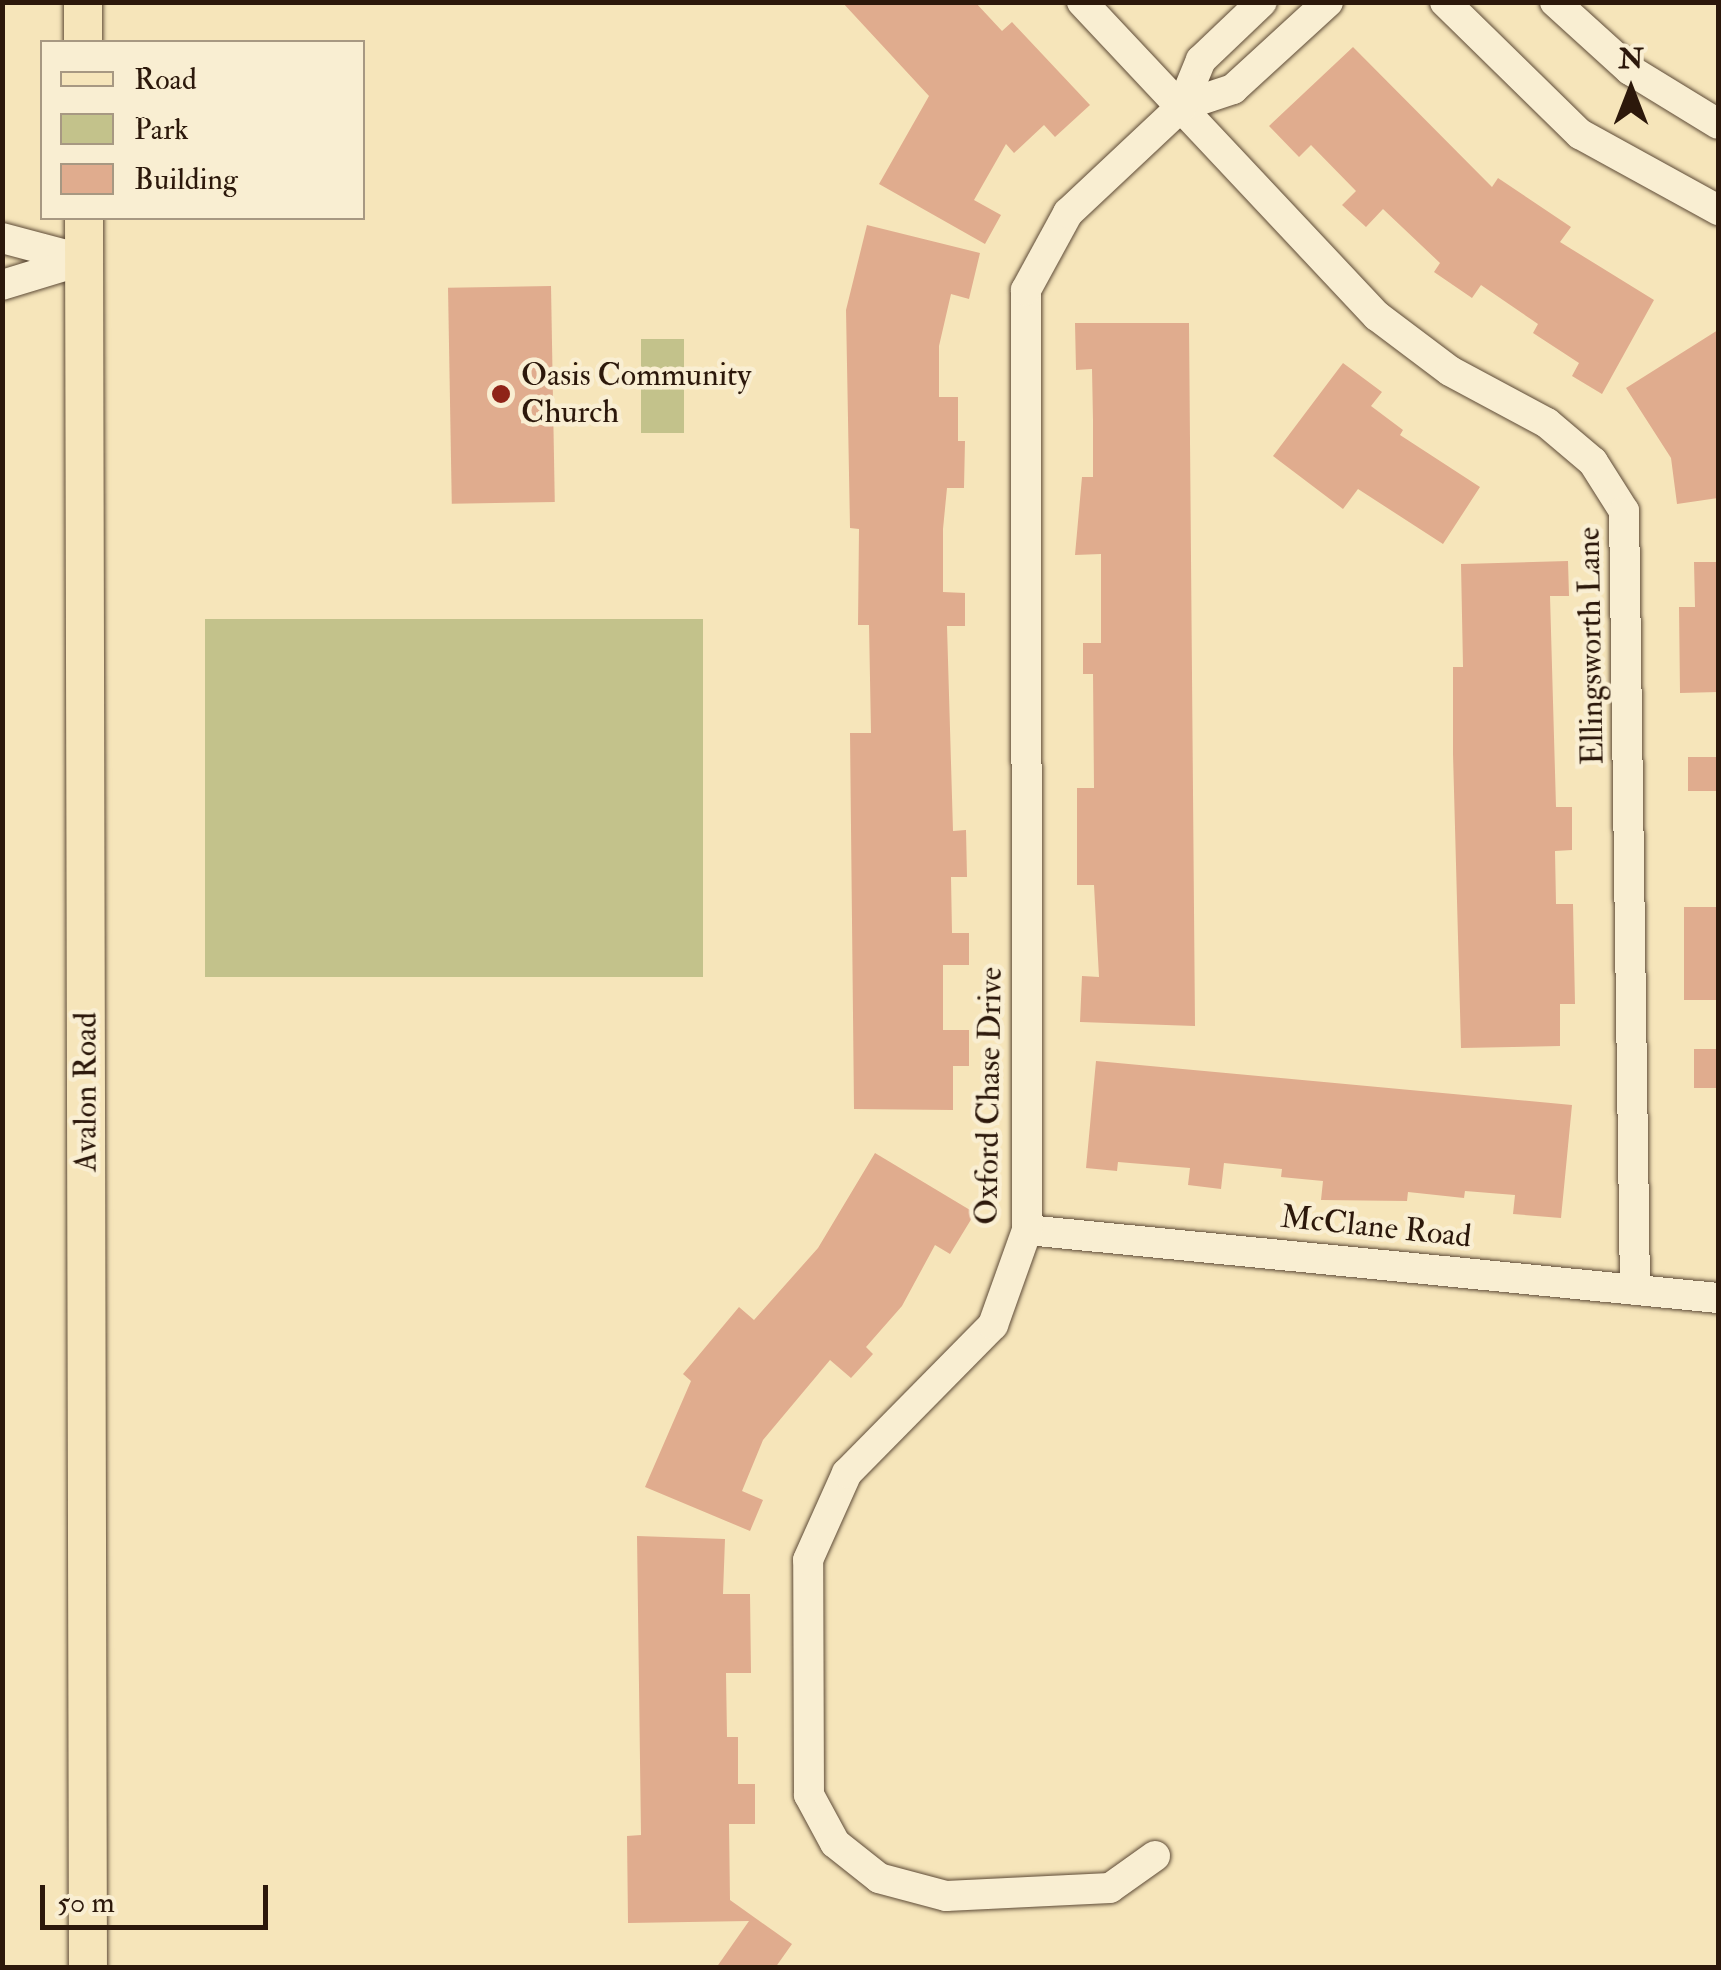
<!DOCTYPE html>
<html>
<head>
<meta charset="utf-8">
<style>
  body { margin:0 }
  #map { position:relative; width:1721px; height:1970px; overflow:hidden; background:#f6e5ba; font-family:"IM FELL Double Pica",serif }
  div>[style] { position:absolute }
  .green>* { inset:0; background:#c3c28b; transform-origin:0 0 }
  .building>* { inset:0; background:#e0ac8e; transform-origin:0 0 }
  .roads { filter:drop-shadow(0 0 2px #5e4b37) drop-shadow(0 0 2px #5e4b37) }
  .minor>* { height:30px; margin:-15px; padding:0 15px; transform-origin:15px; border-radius:15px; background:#f9eed2 }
  .major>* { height:38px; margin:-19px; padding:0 19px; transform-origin:19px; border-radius:19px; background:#f6e5ba }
  .dots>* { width:28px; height:28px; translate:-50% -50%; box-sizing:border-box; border:5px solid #f9eed2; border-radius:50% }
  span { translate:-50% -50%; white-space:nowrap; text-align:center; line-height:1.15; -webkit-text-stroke:9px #f9eed2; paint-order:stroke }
  .poi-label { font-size:32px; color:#2c180b }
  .left { translate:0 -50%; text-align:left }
  .street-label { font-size:32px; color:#2c180b }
  .frame { position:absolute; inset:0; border:5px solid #2c180b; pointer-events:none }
  .legend { position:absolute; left:40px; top:40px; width:325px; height:180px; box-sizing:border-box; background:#f9eed2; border:2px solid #a79882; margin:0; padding:12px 18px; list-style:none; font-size:30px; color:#2c180b }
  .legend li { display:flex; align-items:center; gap:20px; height:50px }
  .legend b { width:50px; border:2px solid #a79882 }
  .north { position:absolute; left:1581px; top:40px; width:100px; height:100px; -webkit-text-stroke:8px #f9eed2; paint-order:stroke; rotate:0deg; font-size:28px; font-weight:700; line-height:40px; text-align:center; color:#2c180b }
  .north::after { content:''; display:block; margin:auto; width:35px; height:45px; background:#2c180b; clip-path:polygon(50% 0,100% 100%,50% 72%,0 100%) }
  .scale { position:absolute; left:40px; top:1885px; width:228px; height:45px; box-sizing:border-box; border:5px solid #2c180b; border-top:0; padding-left:12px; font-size:30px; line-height:35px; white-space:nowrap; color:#2c180b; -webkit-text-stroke:8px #f9eed2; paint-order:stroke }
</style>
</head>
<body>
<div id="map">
  <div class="green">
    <i style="left:641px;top:339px;width:43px;height:94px"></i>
    <i style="left:703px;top:619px;width:358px;height:498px;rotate:90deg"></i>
  </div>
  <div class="building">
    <i style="clip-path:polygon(842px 2px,975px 2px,1002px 31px,1012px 22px,1090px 105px,1055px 137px,1044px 125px,1014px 153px,1006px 144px,974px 200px,1001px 215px,985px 244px,879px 184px,929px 96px)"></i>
    <i style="clip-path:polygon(1353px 47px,1492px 187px,1498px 178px,1571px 227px,1560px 242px,1654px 300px,1602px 394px,1572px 376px,1579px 363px,1533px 333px,1538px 324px,1481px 285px,1472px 298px,1434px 272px,1440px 263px,1383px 209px,1366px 227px,1342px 205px,1356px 191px,1311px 145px,1299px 157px,1269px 126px)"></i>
    <i style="clip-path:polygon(867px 225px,980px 253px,969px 299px,951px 294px,939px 346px,939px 397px,958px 397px,958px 441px,965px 441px,964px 488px,947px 488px,943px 529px,943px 592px,965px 593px,965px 626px,947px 626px,953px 831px,966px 830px,967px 877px,951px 877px,952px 933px,969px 933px,969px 965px,943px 965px,943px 1030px,969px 1030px,969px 1066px,953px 1066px,953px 1110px,854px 1109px,850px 733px,871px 733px,869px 625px,858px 625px,859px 529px,850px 528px,846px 310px)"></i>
    <i style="left:551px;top:286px;width:216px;height:103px;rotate:89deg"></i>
    <i style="clip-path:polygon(1075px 323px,1189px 323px,1195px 1026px,1080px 1022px,1082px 976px,1099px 977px,1094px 885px,1077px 885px,1077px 788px,1094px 788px,1093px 674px,1083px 674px,1083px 643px,1101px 643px,1101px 554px,1075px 555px,1082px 477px,1093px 477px,1093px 421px,1092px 369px,1076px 370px)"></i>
    <i style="clip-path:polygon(1718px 330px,1718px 498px,1677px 504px,1671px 458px,1626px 388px)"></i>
    <i style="clip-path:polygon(1343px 363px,1382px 392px,1371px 406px,1403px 430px,1400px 435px,1480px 487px,1443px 544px,1358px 489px,1343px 509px,1273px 456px)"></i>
    <i style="clip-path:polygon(1568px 561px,1569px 596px,1550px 596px,1556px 807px,1572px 807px,1572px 850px,1555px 851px,1556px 904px,1573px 904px,1575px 1004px,1560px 1004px,1560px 1046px,1461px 1048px,1453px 754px,1453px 667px,1463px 667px,1461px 564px)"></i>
    <i style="clip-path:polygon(1694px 562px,1718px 562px,1718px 692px,1680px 693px,1679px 607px,1695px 607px)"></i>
    <i style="left:1688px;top:757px;width:30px;height:34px"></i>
    <i style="left:1718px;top:907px;width:93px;height:34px;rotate:90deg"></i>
    <i style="left:1694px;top:1049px;width:24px;height:39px"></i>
    <i style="clip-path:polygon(1096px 1061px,1572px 1105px,1561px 1218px,1513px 1214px,1515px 1195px,1465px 1191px,1464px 1198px,1408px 1192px,1407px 1201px,1321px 1200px,1323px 1181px,1281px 1177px,1282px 1169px,1224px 1163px,1221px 1189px,1188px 1185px,1190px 1168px,1118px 1162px,1117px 1171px,1086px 1168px)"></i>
    <i style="clip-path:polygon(875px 1153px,975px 1213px,950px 1254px,935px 1245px,902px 1306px,866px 1347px,873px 1354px,851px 1378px,830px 1360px,763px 1440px,742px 1491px,763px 1500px,750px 1531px,645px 1487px,691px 1381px,683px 1374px,739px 1307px,754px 1320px,818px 1248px)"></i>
    <i style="clip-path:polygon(637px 1536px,725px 1539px,723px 1594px,750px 1594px,751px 1673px,726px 1673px,727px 1737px,738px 1737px,738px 1784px,755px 1784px,755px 1824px,729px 1824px,730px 1900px,792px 1944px,775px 1968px,716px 1968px,749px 1921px,628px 1923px,627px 1836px,641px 1835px)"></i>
  </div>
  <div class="roads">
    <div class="minor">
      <i style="left:1082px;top:2px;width:431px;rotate:46.8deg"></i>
      <i style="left:1377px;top:316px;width:91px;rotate:37deg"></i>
      <i style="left:1450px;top:371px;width:110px;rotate:28.2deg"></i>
      <i style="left:1547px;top:423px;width:60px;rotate:40.3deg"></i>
      <i style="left:1593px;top:462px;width:58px;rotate:57.7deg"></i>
      <i style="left:1624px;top:511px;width:779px;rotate:89.19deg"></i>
      <i style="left:1445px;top:2px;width:189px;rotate:44.4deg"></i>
      <i style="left:1580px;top:134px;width:158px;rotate:28.8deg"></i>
      <i style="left:1555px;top:2px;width:101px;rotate:42.2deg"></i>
      <i style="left:1630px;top:70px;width:103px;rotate:31.5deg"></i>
      <i style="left:1182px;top:106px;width:54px;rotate:-18.4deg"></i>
      <i style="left:1233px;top:89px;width:129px;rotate:-42.5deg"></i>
      <i style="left:2px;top:238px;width:82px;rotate:14.9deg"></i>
      <i style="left:2px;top:285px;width:86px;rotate:-17deg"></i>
      <i style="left:1027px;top:1230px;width:694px;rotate:5.62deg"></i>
      <i style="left:1155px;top:1856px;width:55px;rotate:144.6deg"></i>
      <i style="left:1110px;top:1888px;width:164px;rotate:177.2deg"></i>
      <i style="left:946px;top:1896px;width:69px;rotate:-165deg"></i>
      <i style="left:879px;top:1878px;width:56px;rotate:-141.5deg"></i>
      <i style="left:835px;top:1843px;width:55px;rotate:-118.4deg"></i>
      <i style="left:809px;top:1795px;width:235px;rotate:-90.2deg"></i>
      <i style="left:808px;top:1560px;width:95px;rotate:-65.9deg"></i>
      <i style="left:847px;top:1473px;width:208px;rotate:-45.4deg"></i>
      <i style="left:993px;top:1325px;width:101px;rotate:-70.3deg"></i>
      <i style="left:1027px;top:1230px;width:940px;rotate:-90.06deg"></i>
      <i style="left:1026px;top:290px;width:88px;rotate:-61.4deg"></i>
      <i style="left:1068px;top:213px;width:156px;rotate:-43.2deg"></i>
      <i style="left:1182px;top:106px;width:50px;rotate:-67.6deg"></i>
      <i style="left:1201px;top:60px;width:84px;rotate:-43.6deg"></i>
    </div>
    <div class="major">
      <i style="left:83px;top:2px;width:40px;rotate:90deg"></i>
      <i style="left:84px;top:218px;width:1750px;rotate:89.87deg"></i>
    </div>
  </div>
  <div class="dots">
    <i style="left:501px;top:394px;background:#8f2418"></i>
  </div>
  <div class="poi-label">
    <span class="left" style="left:521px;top:394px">Oasis Community<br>Church</span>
  </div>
  <div class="street-label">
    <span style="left:1591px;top:646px;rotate:-91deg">Ellingsworth Lane</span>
    <span style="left:86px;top:1092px;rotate:-90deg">Avalon Road</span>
    <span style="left:989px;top:1096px;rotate:-89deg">Oxford Chase Drive</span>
    <span style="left:1376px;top:1227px;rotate:6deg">McClane Road</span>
  </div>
  <div class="frame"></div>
  <ul class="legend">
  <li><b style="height:12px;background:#f6e5ba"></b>Road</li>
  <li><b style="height:28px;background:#c3c28b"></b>Park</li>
  <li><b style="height:28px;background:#e0ac8e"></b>Building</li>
  </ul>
  <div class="north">N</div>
  <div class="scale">50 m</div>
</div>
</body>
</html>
